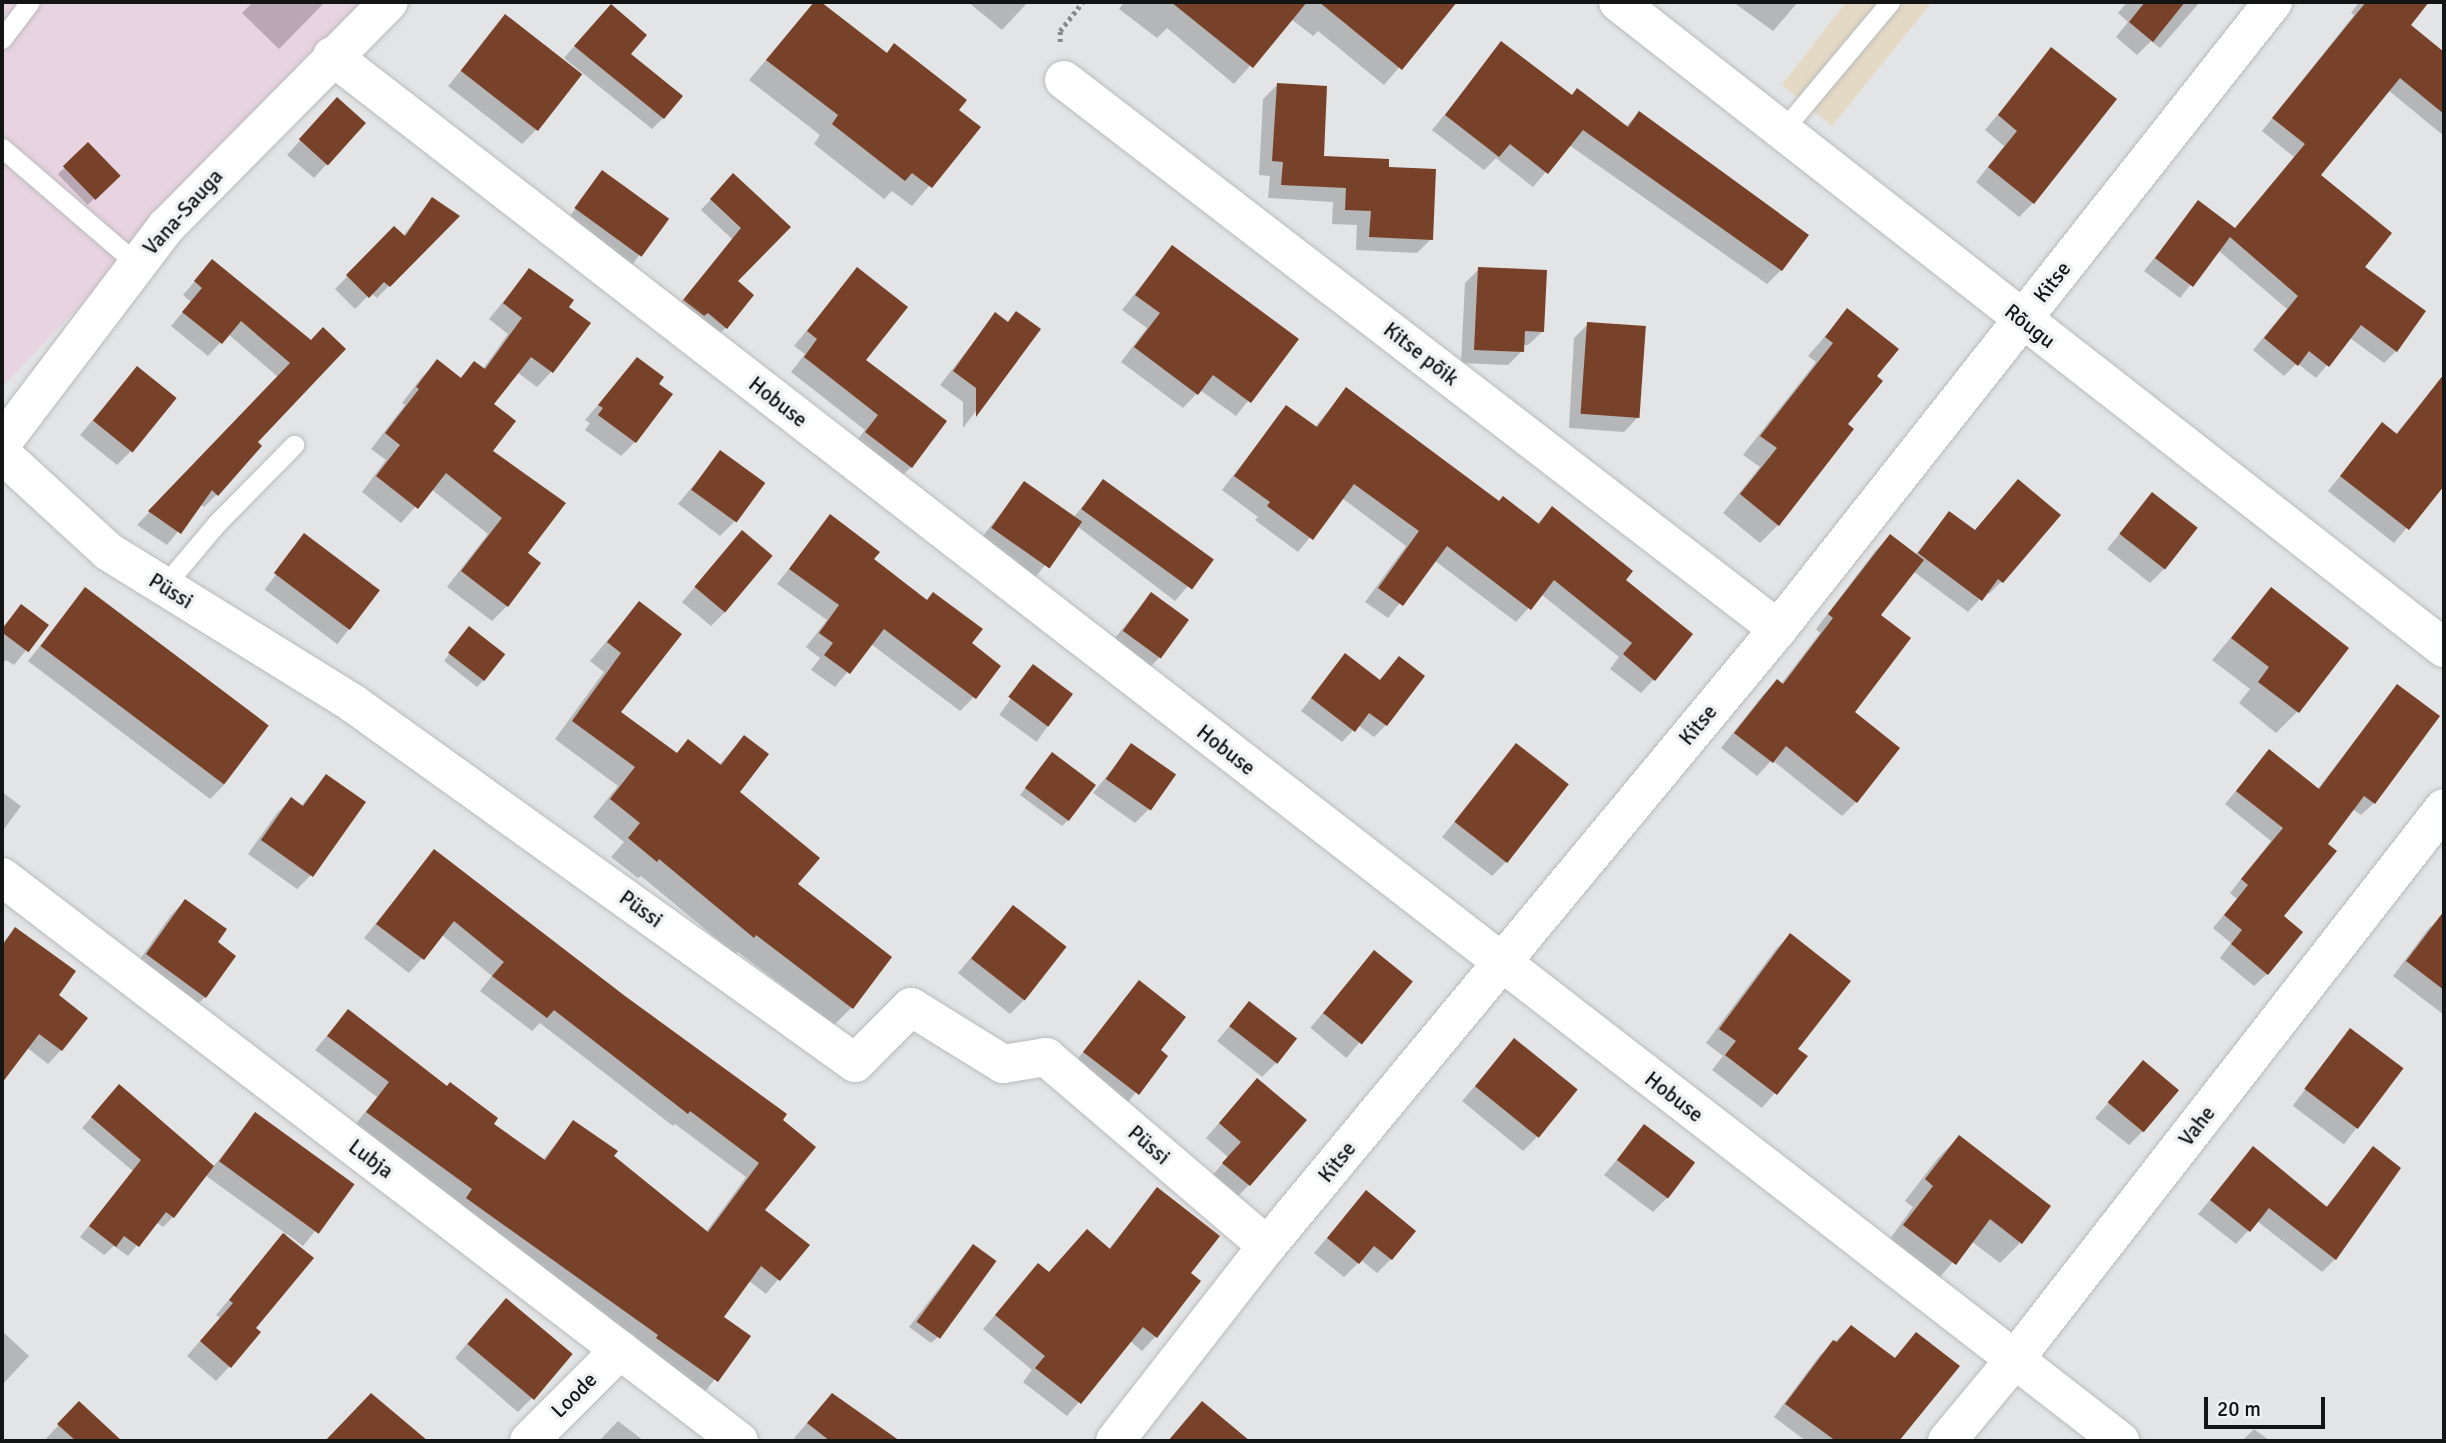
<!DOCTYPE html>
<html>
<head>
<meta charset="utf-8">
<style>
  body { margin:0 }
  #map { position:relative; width:2446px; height:1443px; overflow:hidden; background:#e3e4e5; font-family:Signika,sans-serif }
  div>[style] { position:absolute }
  .industrial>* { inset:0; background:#e8d3e1 }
  .education>* { inset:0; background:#e3d9c4 }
  .shadow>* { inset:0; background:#0003; transform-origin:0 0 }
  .building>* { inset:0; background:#784129; transform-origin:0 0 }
  .path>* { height:4.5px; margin-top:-2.25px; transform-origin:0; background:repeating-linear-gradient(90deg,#888989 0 3.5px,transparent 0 7px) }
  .roads { filter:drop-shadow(0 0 2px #babbbc) drop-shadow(0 0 2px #babbbc) }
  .service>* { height:19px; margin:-9.5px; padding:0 9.5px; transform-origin:9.5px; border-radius:9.5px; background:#fff }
  .minor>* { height:38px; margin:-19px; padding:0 19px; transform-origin:19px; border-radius:19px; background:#fff }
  span { translate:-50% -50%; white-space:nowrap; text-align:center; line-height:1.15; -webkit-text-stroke:7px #f0f1f2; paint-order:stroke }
  .street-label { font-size:21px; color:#131414 }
  .frame { position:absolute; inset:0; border:4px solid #131414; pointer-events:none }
  .scale { position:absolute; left:2204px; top:1397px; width:121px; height:32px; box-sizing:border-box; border:4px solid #131414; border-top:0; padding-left:9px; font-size:21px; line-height:24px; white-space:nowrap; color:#131414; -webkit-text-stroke:5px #f0f1f2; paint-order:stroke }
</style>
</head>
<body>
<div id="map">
  <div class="industrial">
    <i style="clip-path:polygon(2px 2px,370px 2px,2px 387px)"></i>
  </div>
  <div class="education">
    <i style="clip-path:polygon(1846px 2px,1932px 2px,1832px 126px,1782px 85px)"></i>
  </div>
  <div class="shadow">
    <i style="clip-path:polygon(253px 2px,325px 2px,279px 49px,242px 13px)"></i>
    <i style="clip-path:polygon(815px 2px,886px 54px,894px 45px,957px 110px,979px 127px,912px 206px,892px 191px,884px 199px,814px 144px,820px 135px,749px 80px)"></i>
    <i style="clip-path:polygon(968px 2px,1028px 2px,1002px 30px)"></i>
    <i style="clip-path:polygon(1124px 2px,1446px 2px,1452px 6px,1384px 85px,1318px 31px,1313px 36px,1291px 19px,1234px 84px,1167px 28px,1157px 38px,1119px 9px)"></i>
    <i style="clip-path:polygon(1733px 2px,1798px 2px,1773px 31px)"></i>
    <i style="clip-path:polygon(2127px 2px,2200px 2px,2160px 48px,2151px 41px,2137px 55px,2116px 37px,2128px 22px,2118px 13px)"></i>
    <i style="clip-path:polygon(2359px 2px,2426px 2px,2408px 25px,2444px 63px,2444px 136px,2388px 90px,2318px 175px,2362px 267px,2396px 351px,2384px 363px,2350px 338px,2316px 378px,2297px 363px,2284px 376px,2253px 350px,2287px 309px,2218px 250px,2180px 298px,2144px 271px,2198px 203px,2234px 230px,2294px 157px,2262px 131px,2354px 15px,2351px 13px)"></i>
    <i style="clip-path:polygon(505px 17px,536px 130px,522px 144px,448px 86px)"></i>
    <i style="clip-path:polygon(600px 17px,663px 118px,652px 129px,564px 58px)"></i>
    <i style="clip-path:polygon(1502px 44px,1571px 97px,1625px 127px,1639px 113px,1781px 270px,1767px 284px,1569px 145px,1533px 187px,1496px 158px,1484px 170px,1432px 130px)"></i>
    <i style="clip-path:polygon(2051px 49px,2033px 203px,2019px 217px,1976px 182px,2004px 146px,1985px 130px)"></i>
    <i style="clip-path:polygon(1277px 85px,1322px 157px,1387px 169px,1431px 239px,1417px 253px,1356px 250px,1357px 225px,1332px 224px,1333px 202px,1268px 198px,1270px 176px,1259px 175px,1263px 99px)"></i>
    <i style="clip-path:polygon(324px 114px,364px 123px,314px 178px,287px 155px)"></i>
    <i style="left:88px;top:145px;width:43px;height:42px;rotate:46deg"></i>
    <i style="left:602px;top:172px;width:79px;height:65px;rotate:36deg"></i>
    <i style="clip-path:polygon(723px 186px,788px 227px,735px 282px,726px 327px,716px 338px,674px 311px,732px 239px,701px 210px)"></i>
    <i style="clip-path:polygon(432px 199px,457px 216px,377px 298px,371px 293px,355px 309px,335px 289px,395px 228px,403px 236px)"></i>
    <i style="clip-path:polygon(1172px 247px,1296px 340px,1236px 416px,1200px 390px,1183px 408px,1121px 362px,1147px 328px,1122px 310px)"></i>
    <i style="clip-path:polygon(857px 269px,864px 360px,911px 467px,897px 481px,852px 447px,865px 430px,791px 372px,805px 354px,794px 346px)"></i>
    <i style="clip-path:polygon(1479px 269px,1543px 331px,1528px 345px,1522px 345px,1522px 351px,1508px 365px,1461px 363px,1465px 283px)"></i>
    <i style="clip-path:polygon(529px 270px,566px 307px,552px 371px,537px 387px,517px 372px,492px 404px,490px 451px,526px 554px,507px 606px,492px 621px,447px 587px,488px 534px,431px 489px,401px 523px,362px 492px,386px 460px,371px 449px,405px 405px,402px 403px,422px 377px,437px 362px,459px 379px,475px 363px,483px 369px,508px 334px,489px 319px)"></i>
    <i style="clip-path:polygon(200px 275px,311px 342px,255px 442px,217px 494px,204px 507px,200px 504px,167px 545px,137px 525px,278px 377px,228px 334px,208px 356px,171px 326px,191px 302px,183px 295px)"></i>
    <i style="clip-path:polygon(1847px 311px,1875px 377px,1778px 525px,1760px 543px,1723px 513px,1760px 467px,1743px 455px,1816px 362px,1808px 356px)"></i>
    <i style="clip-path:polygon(1016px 313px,1039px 329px,963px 428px,963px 402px,940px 385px,995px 315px,1007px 323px)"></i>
    <i style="clip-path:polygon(1588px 324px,1638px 417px,1624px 432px,1569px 428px,1574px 338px)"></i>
    <i style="clip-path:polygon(637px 359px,635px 442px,621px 456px,585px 430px,590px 423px,585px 420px)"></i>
    <i style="clip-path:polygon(137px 368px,131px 451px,117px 465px,80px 435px)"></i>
    <i style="clip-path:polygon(2435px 387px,2444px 394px,2444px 459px,2437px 468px,2444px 474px,2444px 483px,2394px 543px,2328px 491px,2382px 425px,2395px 435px)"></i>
    <i style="clip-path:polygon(1346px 390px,1499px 502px,1537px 524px,1552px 508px,1624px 581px,1654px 679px,1641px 693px,1610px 669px,1619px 657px,1541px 594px,1516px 622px,1434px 560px,1388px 618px,1365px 602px,1406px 546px,1342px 498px,1298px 552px,1255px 520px,1258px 517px,1222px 490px,1286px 407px,1314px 428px)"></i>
    <i style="clip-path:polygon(721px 452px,734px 522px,720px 536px,678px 504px)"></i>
    <i style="clip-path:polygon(1103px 481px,1211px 559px,1175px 601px,1077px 526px,1032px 581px,978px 542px,1025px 483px,1073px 518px)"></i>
    <i style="clip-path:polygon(2153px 494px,2164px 569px,2150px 583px,2107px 549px)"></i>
    <i style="clip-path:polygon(1949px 513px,2002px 581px,1989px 594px,1986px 592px,1968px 612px,1913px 571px,1878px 615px,1853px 712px,1856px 802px,1842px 816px,1772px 760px,1757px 776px,1721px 748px,1763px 695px,1777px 681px,1781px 684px,1820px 633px,1816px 629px,1876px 550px,1890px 536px,1915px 555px)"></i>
    <i style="clip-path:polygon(830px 517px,872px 560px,969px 643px,974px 697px,960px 711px,871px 644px,835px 687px,811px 670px,820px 658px,806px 647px,827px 620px,777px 584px)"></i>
    <i style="clip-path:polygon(742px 532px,725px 612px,711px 626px,682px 602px)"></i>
    <i style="left:305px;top:536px;width:91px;height:67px;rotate:37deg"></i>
    <i style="clip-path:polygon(85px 590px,224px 785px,210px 799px,28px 661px)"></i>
    <i style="clip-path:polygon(2271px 590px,2347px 649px,2297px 712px,2276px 733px,2239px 703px,2250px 689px,2212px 660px)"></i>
    <i style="clip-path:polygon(1151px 594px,1160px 657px,1146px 671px,1110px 644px)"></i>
    <i style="clip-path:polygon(639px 603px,619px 712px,676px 754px,688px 741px,719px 765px,744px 737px,738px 792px,796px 884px,851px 1008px,834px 1025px,738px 952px,735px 954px,641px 876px,638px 878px,611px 857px,624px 842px,593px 817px,618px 786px,555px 739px,604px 672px,590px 661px)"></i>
    <i style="clip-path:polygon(21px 606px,47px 625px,14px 665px,6px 660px,2px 665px,2px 628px)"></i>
    <i style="clip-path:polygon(463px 635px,484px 680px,477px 687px,444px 661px)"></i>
    <i style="clip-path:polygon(1345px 655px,1379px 681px,1399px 658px,1386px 725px,1374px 737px,1358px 725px,1342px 742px,1301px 711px)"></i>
    <i style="left:1034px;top:667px;width:46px;height:59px;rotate:36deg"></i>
    <i style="clip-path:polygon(2397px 686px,2374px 803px,2361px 815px,2352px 809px,2326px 844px,2281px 917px,2267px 974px,2254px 986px,2220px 958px,2231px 943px,2213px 928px,2237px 899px,2230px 893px,2271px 841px,2225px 804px,2269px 751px,2317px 790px)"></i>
    <i style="clip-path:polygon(1132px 745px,1149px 809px,1135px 823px,1093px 793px)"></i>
    <i style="clip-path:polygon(1517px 746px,1506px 862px,1492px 876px,1442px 837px)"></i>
    <i style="clip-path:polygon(1046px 761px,1069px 819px,1062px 826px,1020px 795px)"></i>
    <i style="clip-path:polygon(326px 776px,311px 875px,297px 889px,248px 854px,277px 813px,291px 799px,301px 806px)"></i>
    <i style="clip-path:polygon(2px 792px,21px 806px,2px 832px)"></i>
    <i style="clip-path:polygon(434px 851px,780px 1120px,763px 1210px,807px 1245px,766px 1294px,748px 1280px,722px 1317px,749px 1336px,703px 1394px,454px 1212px,460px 1203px,354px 1126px,377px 1097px,315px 1050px,348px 1011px,491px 1125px,542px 1161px,573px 1122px,706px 1232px,746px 1177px,675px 1124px,673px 1126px,540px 1023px,532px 1031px,480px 991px,492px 976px,442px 935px,409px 973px,364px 938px)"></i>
    <i style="clip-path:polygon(185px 901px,215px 943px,205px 997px,191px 1011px,133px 969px,171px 915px)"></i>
    <i style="clip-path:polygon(1013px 907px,1024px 1000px,1010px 1014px,958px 973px)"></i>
    <i style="clip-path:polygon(2444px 915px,2444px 1015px,2393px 976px,2429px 928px)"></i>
    <i style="clip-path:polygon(15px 929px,56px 996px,61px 1050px,48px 1064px,26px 1047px,2px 1078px,2px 943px)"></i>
    <i style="clip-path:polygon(1790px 935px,1795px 1049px,1805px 1057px,1762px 1108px,1712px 1070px,1723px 1056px,1706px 1043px,1776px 949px)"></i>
    <i style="left:1374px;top:952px;width:47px;height:99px;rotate:40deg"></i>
    <i style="clip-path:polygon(1139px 983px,1159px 1051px,1166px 1056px,1123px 1108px,1071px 1067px)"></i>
    <i style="clip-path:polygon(1249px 1003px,1276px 1063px,1262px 1077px,1217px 1041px)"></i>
    <i style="left:2350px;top:1030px;width:64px;height:95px;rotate:37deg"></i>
    <i style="clip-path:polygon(1515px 1040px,1537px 1137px,1523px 1151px,1462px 1101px)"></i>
    <i style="clip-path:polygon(2143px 1063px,2143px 1131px,2129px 1145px,2095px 1118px)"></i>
    <i style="clip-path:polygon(1244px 1094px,1249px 1185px,1235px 1199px,1210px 1178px,1228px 1157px,1206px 1138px)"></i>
    <i style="clip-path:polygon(109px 1097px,213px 1167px,255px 1115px,352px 1185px,303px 1246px,287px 1234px,285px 1236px,254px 1328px,229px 1367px,216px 1381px,187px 1356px,220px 1318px,216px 1315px,285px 1233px,205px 1175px,173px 1217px,163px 1227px,156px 1222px,128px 1256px,114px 1246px,104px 1255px,80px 1237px,133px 1171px,82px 1128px)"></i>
    <i style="clip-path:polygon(1645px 1126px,1667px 1198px,1653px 1212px,1604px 1175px)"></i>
    <i style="clip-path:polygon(1959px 1137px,2021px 1242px,2000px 1263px,1971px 1241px,1933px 1285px,1884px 1247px,1913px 1207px,1905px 1201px,1938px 1158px)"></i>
    <i style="clip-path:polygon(2253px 1149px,2325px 1208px,2374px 1149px,2335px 1259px,2322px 1272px,2257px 1221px,2236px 1244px,2198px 1214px)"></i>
    <i style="clip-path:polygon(1157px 1189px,1188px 1274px,1199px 1282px,1155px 1337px,1142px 1351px,1130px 1341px,1067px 1416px,1023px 1382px,1032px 1370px,983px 1329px,1038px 1265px,1048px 1274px,1108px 1250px)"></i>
    <i style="clip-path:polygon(1366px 1193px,1391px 1259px,1377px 1273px,1361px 1260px,1344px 1277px,1314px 1253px)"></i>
    <i style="clip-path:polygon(967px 1252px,938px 1337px,931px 1343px,909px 1327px)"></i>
    <i style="clip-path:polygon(492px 1314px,532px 1398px,518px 1412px,455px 1358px)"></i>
    <i style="clip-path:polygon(1851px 1327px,1894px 1359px,1917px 1334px,1957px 1367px,1896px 1441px,1806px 1441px,1774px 1417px,1820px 1355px)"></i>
    <i style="clip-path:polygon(2px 1331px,29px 1356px,2px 1385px)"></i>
    <i style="clip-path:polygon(371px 1395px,426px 1441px,327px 1441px)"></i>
    <i style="clip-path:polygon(832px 1395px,878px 1428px,867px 1441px,799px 1441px,794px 1438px)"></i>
    <i style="clip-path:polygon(79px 1403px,120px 1441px,44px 1441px)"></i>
    <i style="clip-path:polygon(618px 1421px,644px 1441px,599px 1441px)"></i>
    <i style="clip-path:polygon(2254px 1429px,2270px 1441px,2242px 1441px)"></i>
  </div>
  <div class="building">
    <i style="clip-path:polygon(814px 2px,821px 2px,887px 53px,894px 43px,967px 100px,959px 110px,981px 127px,932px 188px,912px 173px,905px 181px,832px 124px,838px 115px,766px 60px)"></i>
    <i style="clip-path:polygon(1171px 2px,1307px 2px,1253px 68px)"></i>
    <i style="clip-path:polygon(1319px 2px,1457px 2px,1402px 70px)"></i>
    <i style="clip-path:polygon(2145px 2px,2185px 2px,2153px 42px,2129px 22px)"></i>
    <i style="clip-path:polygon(2366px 2px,2429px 2px,2411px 25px,2444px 52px,2444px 114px,2400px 78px,2321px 175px,2392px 233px,2365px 267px,2426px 311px,2397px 352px,2361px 325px,2329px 367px,2309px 351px,2298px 366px,2264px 338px,2298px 296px,2230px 237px,2193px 287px,2155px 258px,2198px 200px,2235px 228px,2305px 144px,2272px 118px)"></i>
    <i style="clip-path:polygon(611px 4px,647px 35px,631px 54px,683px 96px,664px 119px,574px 46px)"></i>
    <i style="left:505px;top:14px;width:98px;height:72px;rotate:38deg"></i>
    <i style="clip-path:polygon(1501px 41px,1572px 95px,1577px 88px,1628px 127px,1639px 111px,1809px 235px,1782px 271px,1583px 130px,1548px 174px,1510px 144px,1499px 157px,1445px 115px)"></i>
    <i style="clip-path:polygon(2051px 47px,2117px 99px,2034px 204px,1988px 167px,2017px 131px,1998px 115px)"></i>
    <i style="clip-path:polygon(1277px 83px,1327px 86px,1324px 156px,1389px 159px,1389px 167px,1436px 169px,1433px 240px,1369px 237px,1371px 211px,1345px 210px,1346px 188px,1281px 185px,1283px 162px,1272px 161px)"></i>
    <i style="left:337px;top:97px;width:39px;height:57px;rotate:42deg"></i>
    <i style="left:88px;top:142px;width:47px;height:35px;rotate:46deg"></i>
    <i style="left:602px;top:170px;width:83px;height:47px;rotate:36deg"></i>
    <i style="clip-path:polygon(733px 173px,791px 227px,738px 281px,754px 295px,727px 329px,708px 313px,704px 316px,683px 300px,741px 228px,710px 199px)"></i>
    <i style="clip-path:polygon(432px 197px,460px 216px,390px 287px,384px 282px,369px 298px,346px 275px,394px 226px,405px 236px)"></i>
    <i style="clip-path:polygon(1172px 245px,1299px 339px,1251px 403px,1213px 375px,1198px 395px,1134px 347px,1160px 313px,1135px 295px)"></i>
    <i style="clip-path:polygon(212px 259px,311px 340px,323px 327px,346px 349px,258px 442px,262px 446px,218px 496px,212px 490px,181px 534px,148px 511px,290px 363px,241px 321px,222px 344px,182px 312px,202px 288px,194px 281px)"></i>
    <i style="clip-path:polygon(857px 267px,908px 307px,866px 360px,947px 421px,912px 468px,865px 432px,878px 415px,804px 357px,817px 339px,807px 331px)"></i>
    <i style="clip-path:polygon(1478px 267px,1547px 270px,1544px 332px,1525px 331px,1524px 352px,1474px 350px)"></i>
    <i style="clip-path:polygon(529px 268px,574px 300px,569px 307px,591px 323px,553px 373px,531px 357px,494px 404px,516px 421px,493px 451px,566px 503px,528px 553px,541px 563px,508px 607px,461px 571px,502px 518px,446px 473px,418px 509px,376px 476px,400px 445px,385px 433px,419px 389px,416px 387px,437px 359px,461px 378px,474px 361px,485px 369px,522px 318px,503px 303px)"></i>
    <i style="clip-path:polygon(1847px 308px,1899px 349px,1877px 376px,1883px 381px,1848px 424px,1854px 429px,1779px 526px,1740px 494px,1777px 448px,1760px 436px,1833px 343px,1825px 337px)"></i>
    <i style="clip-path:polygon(1016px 311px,1041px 329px,976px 417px,976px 388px,953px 371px,995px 312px,1008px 322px)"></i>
    <i style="left:1587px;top:322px;width:59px;height:92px;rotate:4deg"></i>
    <i style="clip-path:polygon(637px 357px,664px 377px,659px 384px,673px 394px,636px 443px,598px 415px,603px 408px,598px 405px)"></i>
    <i style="left:137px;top:366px;width:51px;height:70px;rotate:39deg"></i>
    <i style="clip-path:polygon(2444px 374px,2444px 486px,2409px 530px,2340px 476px,2382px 422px,2397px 434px)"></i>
    <i style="clip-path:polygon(1346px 387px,1499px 501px,1503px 496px,1539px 524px,1552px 506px,1633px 571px,1626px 580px,1693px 634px,1655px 681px,1623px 654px,1632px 643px,1554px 580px,1531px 610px,1447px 546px,1403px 606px,1378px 588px,1419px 531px,1354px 484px,1313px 540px,1267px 506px,1270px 502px,1234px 476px,1286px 405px,1317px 427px)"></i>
    <i style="left:720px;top:450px;width:56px;height:49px;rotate:36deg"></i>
    <i style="left:1103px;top:479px;width:137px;height:37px;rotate:36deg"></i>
    <i style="clip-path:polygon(2018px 479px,2061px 515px,2003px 583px,1998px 579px,1982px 601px,1918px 553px,1949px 511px,1975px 530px)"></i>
    <i style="left:1024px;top:481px;width:71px;height:57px;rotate:35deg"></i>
    <i style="left:2152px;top:492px;width:58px;height:53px;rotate:38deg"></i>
    <i style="clip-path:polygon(830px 514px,880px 552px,874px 559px,927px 600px,933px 592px,983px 629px,972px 643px,1001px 666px,976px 699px,884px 629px,850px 674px,824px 655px,833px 643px,819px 633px,839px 605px,789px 569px)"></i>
    <i style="left:742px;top:530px;width:40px;height:74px;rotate:40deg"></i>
    <i style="left:304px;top:533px;width:95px;height:50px;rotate:37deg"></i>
    <i style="clip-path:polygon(1890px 534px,1924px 560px,1881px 615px,1911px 638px,1855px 712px,1900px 748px,1857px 803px,1786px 746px,1773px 763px,1734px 733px,1777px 679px,1783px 684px,1833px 618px,1828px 614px)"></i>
    <i style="left:85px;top:587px;width:230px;height:74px;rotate:37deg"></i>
    <i style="clip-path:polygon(2271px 587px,2349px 648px,2299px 713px,2258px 682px,2269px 667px,2231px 638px)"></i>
    <i style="left:1151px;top:592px;width:47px;height:48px;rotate:36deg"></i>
    <i style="clip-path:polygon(639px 601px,682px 634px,621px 712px,677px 753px,688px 739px,721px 765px,744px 735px,769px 754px,740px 792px,820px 858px,798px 884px,892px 957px,853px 1009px,756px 935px,754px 938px,659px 859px,657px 862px,628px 838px,640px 823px,610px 799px,635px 767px,572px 721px,621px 653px,607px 642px)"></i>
    <i style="left:21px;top:604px;width:35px;height:34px;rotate:37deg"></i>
    <i style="left:469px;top:626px;width:46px;height:34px;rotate:38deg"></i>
    <i style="clip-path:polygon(1345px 653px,1380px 680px,1399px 656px,1425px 676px,1387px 726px,1369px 713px,1355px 732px,1311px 698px)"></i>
    <i style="left:1033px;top:664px;width:50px;height:41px;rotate:37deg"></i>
    <i style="clip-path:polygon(2397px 684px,2440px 716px,2375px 804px,2364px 796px,2328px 844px,2337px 851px,2284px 916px,2303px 932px,2268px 975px,2231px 944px,2242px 930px,2224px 915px,2248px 885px,2241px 879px,2283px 828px,2236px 791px,2269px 749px,2319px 789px)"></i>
    <i style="left:1131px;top:743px;width:55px;height:44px;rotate:35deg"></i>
    <i style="left:1516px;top:743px;width:67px;height:100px;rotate:38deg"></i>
    <i style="left:1052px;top:752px;width:55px;height:45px;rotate:37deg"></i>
    <i style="clip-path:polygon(326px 774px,366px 802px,313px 877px,261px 840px,291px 797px,303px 806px)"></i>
    <i style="clip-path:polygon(434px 849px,625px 996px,787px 1114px,783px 1120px,816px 1147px,765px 1210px,810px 1245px,780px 1281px,761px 1266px,724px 1317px,751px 1336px,718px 1382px,656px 1338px,658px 1335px,466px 1198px,472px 1189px,366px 1112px,389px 1082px,327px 1036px,348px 1009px,447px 1086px,450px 1082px,498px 1118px,494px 1124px,545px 1160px,573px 1120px,618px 1151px,614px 1156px,708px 1232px,759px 1163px,690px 1111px,688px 1114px,554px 1010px,547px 1018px,492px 976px,504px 962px,454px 921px,424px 960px,376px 924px)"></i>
    <i style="clip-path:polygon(185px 899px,227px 929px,218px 942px,236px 956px,206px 998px,146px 954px)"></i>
    <i style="left:1013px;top:905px;width:68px;height:68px;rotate:38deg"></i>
    <i style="clip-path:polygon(2444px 911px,2444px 990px,2406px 961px)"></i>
    <i style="clip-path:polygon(15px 927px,76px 971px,59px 995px,88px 1018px,62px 1051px,39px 1034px,2px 1083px,2px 946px)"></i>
    <i style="clip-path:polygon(1790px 933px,1851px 981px,1798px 1049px,1808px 1056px,1777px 1095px,1725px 1055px,1736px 1041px,1719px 1029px)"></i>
    <i style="left:1374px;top:950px;width:50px;height:81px;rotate:39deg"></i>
    <i style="clip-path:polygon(1139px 980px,1186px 1017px,1161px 1050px,1168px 1056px,1139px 1095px,1083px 1052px)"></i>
    <i style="left:1249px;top:1001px;width:61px;height:32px;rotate:38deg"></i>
    <i style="left:2350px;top:1028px;width:67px;height:76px;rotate:37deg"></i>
    <i style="left:1514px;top:1038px;width:82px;height:62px;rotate:39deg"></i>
    <i style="left:2143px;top:1060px;width:47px;height:55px;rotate:40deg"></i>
    <i style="clip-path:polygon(1257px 1078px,1307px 1120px,1250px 1186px,1222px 1163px,1241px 1142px,1219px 1123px)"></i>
    <i style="clip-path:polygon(119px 1084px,214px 1166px,174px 1218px,166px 1212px,139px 1247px,124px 1236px,116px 1247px,89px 1226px,141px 1160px,91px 1117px)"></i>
    <i style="left:255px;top:1112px;width:123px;height:61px;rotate:36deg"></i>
    <i style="left:1644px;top:1124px;width:64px;height:45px;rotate:37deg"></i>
    <i style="clip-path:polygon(1959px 1135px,2051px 1206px,2022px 1244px,1990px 1219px,1956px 1265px,1903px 1225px,1933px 1186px,1925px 1179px)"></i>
    <i style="clip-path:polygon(2253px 1146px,2327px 1207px,2373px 1146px,2401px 1168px,2336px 1260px,2269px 1208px,2250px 1232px,2210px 1200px)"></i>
    <i style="clip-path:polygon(1157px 1187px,1220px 1236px,1191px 1273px,1201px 1281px,1157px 1338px,1143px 1327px,1081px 1404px,1035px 1368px,1045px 1356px,995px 1315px,1038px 1263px,1049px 1272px,1087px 1229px,1110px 1249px)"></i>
    <i style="clip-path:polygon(1366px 1190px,1416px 1231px,1392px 1260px,1374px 1246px,1359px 1264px,1327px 1238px)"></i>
    <i style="clip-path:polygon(283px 1233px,314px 1258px,256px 1328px,261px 1332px,231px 1368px,200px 1341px,233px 1303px,229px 1300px)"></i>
    <i style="left:973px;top:1244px;width:29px;height:96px;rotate:36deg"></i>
    <i style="left:506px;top:1298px;width:87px;height:60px;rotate:40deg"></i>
    <i style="clip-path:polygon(1851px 1325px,1895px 1358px,1916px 1332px,1960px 1366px,1899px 1441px,1836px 1441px,1785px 1404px,1833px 1340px,1837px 1342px)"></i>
    <i style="clip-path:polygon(371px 1393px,428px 1441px,325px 1441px)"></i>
    <i style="clip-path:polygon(832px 1393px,900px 1441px,830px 1441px,807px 1423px)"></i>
    <i style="clip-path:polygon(79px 1401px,122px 1441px,76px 1441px,57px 1424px)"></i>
    <i style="clip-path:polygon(1202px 1401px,1250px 1441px,1168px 1441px)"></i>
  </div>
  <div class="path">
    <i style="left:1060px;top:42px;width:11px;rotate:-90deg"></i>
    <i style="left:1060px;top:31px;width:37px;rotate:-52deg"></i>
  </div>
  <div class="roads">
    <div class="service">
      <i style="left:2px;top:39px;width:46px;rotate:-52.9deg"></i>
      <i style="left:1783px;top:130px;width:167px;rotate:-50.1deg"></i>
      <i style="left:2px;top:148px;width:178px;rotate:40.7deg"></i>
      <i style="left:163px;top:587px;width:84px;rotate:-49.8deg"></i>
      <i style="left:217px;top:523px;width:110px;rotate:-45.4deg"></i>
    </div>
    <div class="minor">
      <i style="left:1618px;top:2px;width:1049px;rotate:38.03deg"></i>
      <i style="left:332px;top:56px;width:2262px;rotate:37.76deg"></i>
      <i style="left:1064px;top:80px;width:901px;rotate:37.56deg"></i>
      <i style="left:2px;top:443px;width:273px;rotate:-52.8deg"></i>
      <i style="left:167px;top:226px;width:315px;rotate:-45.3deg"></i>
      <i style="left:2px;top:454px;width:145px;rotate:42.5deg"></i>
      <i style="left:109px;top:552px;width:285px;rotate:31.8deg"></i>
      <i style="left:351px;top:702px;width:620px;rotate:35.61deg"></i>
      <i style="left:855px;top:1063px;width:79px;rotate:-45deg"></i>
      <i style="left:911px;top:1007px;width:108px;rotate:31.8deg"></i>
      <i style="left:1003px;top:1064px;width:44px;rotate:-9.2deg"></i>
      <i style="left:1046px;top:1057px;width:291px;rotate:40.5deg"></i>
      <i style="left:2px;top:877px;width:928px;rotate:37.43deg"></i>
      <i style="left:529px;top:1441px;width:129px;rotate:-45deg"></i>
      <i style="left:1115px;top:1441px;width:247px;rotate:-52.1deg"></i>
      <i style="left:1267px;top:1246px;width:801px;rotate:-50.37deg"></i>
      <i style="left:1778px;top:629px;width:799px;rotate:-51.71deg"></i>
      <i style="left:1947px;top:1441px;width:107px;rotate:-50.3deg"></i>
      <i style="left:2015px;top:1359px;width:698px;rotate:-52.1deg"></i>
    </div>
  </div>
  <div class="street-label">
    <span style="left:183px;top:212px;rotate:-48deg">Vana-Sauga</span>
    <span style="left:2052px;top:282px;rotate:-52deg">Kitse</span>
    <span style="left:2030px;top:326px;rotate:38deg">Rõugu</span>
    <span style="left:1421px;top:354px;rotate:38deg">Kitse põik</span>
    <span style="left:778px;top:402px;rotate:38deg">Hobuse</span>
    <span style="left:171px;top:591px;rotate:32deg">Püssi</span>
    <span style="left:1698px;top:725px;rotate:-50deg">Kitse</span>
    <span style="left:1226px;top:750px;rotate:38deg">Hobuse</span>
    <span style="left:641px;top:909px;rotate:36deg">Püssi</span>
    <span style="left:1674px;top:1097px;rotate:38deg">Hobuse</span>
    <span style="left:2197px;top:1126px;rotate:-52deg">Vahe</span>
    <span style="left:1149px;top:1145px;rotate:41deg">Püssi</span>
    <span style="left:371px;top:1159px;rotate:37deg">Lubja</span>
    <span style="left:1337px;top:1162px;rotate:-51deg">Kitse</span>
    <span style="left:574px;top:1395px;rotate:-45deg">Loode</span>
  </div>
  <div class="frame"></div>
  <div class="scale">20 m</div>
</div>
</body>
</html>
